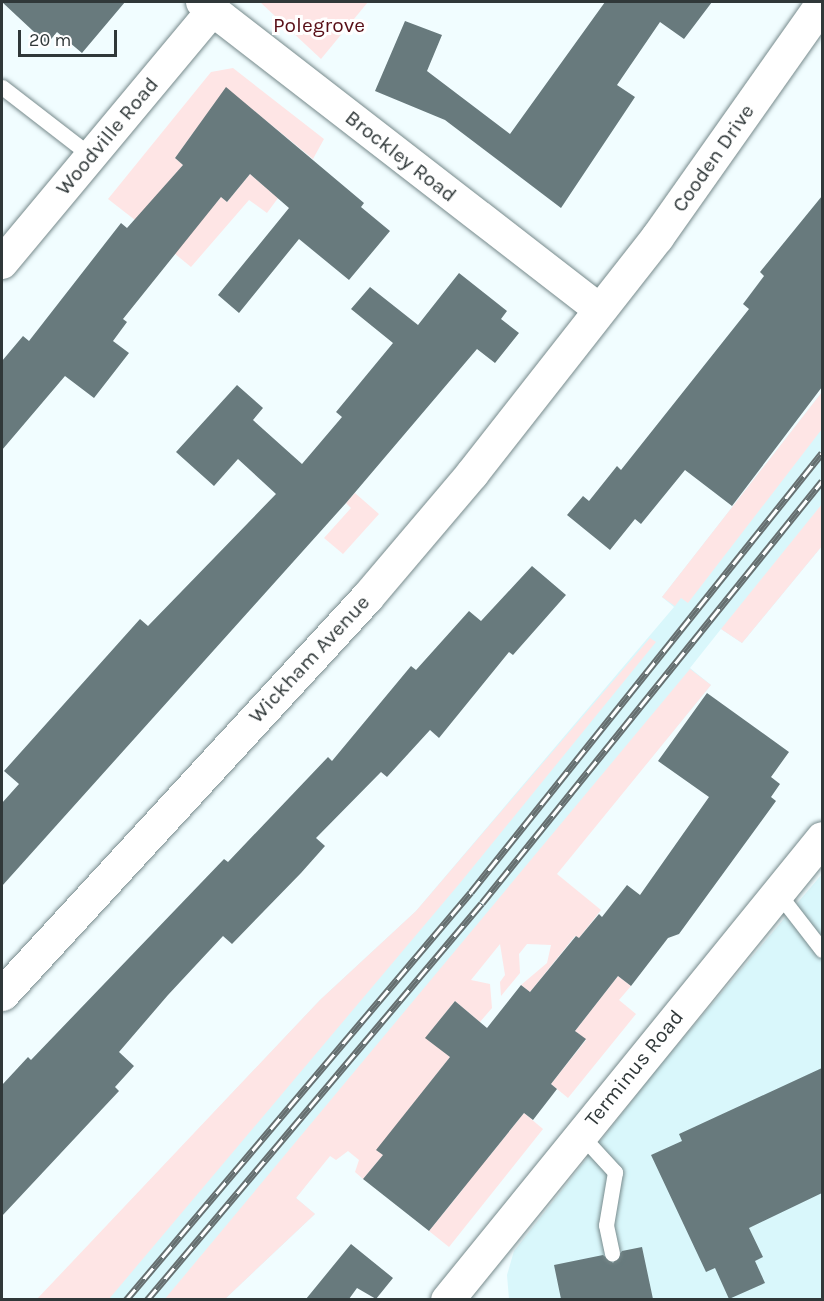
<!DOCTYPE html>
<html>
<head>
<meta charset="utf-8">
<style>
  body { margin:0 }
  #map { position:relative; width:824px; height:1301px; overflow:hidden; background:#f1fdff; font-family:Karla,sans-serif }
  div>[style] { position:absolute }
  .built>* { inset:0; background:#d9f7fb }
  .green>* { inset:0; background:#fee5e5 }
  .building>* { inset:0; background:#687a7d }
  .roads { filter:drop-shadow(0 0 2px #778a8c) drop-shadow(0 0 2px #778a8c) }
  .service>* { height:15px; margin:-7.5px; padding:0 7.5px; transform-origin:7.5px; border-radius:7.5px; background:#fff }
  .minor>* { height:32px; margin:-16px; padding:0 16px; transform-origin:16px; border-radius:16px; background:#fff }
  .tertiary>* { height:33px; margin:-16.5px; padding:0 16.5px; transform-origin:16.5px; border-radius:16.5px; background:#fff }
  .secondary>* { height:33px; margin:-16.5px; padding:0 16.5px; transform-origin:16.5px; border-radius:16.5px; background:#fff }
  .rail>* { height:7px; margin-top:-3.5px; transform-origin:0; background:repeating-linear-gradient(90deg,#fff 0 14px,#666f70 0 28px); box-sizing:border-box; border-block:2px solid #666f70 }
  span { translate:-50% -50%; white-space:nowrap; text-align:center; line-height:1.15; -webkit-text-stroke:6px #fff; paint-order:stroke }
  .park-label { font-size:21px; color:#580f17 }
  .street-label { font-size:21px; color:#303839 }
  .frame { position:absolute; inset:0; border:3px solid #303839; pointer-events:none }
  .scale { position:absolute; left:18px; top:30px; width:99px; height:27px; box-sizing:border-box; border:3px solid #303839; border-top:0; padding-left:8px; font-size:18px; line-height:21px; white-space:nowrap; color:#303839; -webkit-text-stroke:4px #fff; paint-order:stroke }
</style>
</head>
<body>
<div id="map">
  <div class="built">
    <i style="clip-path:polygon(822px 392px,822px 546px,742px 643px,721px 629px,690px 668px,711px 685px,556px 874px,553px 871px,296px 1198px,315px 1214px,225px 1299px,37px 1300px,320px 1000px,416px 911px,674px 607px,662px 597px)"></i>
    <i style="clip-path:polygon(822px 874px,822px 1299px,509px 1299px,507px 1275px,514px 1251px,656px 1070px)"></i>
  </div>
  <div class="green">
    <i style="clip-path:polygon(260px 2px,368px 2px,321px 59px)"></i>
    <i style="clip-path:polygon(233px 68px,324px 139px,313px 159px,226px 88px,175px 158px,183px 165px,135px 220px,108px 199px,211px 72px)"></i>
    <i style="clip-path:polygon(250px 174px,278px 198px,267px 213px,249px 200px,191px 267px,174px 253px,221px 197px,227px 202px)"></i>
    <i style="clip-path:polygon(822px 392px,822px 429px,688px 603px,681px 598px,675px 606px,662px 597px)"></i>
    <i style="clip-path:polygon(355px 493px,379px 514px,343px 554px,324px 538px,351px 508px,346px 503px)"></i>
    <i style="clip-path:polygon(822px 504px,822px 546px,742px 643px,721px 629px)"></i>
    <i style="clip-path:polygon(650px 638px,656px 642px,460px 883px,109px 1299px,37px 1299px,320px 1000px,416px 911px)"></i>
    <i style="clip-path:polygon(690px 669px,711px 685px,557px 874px,601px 910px,579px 938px,575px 936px,530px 992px,521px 985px,547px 963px,551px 945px,527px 944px,519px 954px,520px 973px,501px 996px,500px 982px,505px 975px,500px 944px,471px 980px,490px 984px,492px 1008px,480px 1022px,455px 1001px,426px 1037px,450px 1057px,377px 1150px,383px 1155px,363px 1179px,355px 1172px,359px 1160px,348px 1151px,336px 1160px,330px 1156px,296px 1198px,315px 1214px,225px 1299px,164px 1300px)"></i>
    <i style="clip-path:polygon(618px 976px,631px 986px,619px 1000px,636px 1014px,568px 1098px,551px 1084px,586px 1040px,575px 1031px)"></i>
    <i style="clip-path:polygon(524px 1113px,543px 1129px,449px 1247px,429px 1231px,464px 1188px,461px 1136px,488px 1158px)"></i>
  </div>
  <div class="building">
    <i style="clip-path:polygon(2px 2px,125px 2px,82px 53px,57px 32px,47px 44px)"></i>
    <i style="clip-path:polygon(605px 2px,712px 2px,684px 39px,660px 22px,617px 85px,635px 97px,561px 208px,445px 120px,375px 91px,405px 21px,442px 35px,427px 71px,510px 134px)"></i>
    <i style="clip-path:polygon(226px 87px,364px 203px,361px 207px,390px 231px,349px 280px,299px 239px,239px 313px,218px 295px,289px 208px,250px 174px,227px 202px,221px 197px,123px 319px,127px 322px,113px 341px,129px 353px,94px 398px,65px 376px,2px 450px,2px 361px,23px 336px,29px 341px,121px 223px,127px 228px,183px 165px,175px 158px)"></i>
    <i style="clip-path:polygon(822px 196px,822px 387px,732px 506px,685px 470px,641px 524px,635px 519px,610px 550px,567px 515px,583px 496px,589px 501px,617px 466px,621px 470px,749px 309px,743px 304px,764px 276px,760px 272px)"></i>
    <i style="clip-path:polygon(459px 273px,507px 311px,501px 319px,519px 333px,495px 363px,477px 349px,346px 503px,2px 886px,2px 803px,19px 784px,4px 771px,140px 619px,148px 626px,276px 494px,238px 459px,214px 486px,176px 452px,237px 385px,263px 408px,253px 420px,302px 464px,342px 417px,336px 412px,393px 343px,351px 309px,370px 287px,418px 325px)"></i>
    <i style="clip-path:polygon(532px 566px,566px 595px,513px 655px,509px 652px,439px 738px,430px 730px,387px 777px,381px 772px,316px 838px,325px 846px,301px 873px,232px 944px,223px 936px,168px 995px,119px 1052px,134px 1066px,115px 1087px,119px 1091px,2px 1216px,2px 1085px,28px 1057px,31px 1060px,224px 859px,228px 862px,328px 757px,332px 761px,411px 666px,416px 670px,469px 611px,481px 621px)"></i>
    <i style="clip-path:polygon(707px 693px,789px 752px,771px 777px,780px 784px,771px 797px,776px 801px,679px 934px,668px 938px,631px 986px,618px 976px,575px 1031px,586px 1039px,551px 1084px,557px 1089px,533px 1120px,524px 1113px,429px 1231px,363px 1179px,383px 1155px,376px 1150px,450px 1057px,425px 1038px,455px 1001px,487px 1028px,521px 985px,530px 992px,576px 936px,579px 938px,599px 914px,602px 917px,627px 885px,640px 895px,709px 797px,658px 761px)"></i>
    <i style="clip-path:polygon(822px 1068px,822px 1193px,749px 1228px,763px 1257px,755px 1261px,765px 1283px,729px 1299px,715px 1268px,706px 1272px,651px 1155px,682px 1141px,679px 1134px)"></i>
    <i style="clip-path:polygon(351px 1244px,393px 1278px,376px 1299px,357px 1288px,349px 1299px,306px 1299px)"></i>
    <i style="clip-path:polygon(642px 1247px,653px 1299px,561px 1299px,554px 1265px,603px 1255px,613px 1263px,622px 1251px)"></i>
  </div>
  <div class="roads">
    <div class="service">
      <i style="left:2px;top:87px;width:111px;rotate:37.7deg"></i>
      <i style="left:778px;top:893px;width:72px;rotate:52.3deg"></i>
      <i style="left:580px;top:1134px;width:52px;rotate:47.4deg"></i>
      <i style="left:615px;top:1172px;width:54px;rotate:99.6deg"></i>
      <i style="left:606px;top:1225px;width:29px;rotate:78deg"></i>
    </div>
    <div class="minor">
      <i style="left:202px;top:2px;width:503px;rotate:37.74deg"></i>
      <i style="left:2px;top:263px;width:329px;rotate:-50.2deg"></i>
    </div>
    <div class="tertiary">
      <i style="left:2px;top:994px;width:539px;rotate:-47.4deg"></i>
      <i style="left:367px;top:597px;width:162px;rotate:-49.7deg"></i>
      <i style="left:472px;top:473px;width:300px;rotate:-51.9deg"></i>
      <i style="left:657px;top:237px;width:286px;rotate:-54.8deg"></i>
    </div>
    <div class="secondary">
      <i style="left:447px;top:1300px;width:595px;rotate:-50.93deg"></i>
    </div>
  </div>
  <div class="rail">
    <i style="left:126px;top:1300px;width:534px;rotate:-49.78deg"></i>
    <i style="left:471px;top:892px;width:562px;rotate:-51.36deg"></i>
    <i style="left:147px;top:1300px;width:519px;rotate:-49.84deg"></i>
    <i style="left:482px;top:903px;width:542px;rotate:-51.14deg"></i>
  </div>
  <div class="park-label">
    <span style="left:319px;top:25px">Polegrove</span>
  </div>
  <div class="street-label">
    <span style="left:107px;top:136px;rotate:-50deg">Woodville Road</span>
    <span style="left:401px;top:156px;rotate:38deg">Brockley Road</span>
    <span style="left:713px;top:158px;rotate:-55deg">Cooden Drive</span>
    <span style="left:309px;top:659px;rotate:-47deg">Wickham Avenue</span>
    <span style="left:634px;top:1068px;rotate:-51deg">Terminus Road</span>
  </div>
  <div class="frame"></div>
  <div class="scale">20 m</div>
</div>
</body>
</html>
